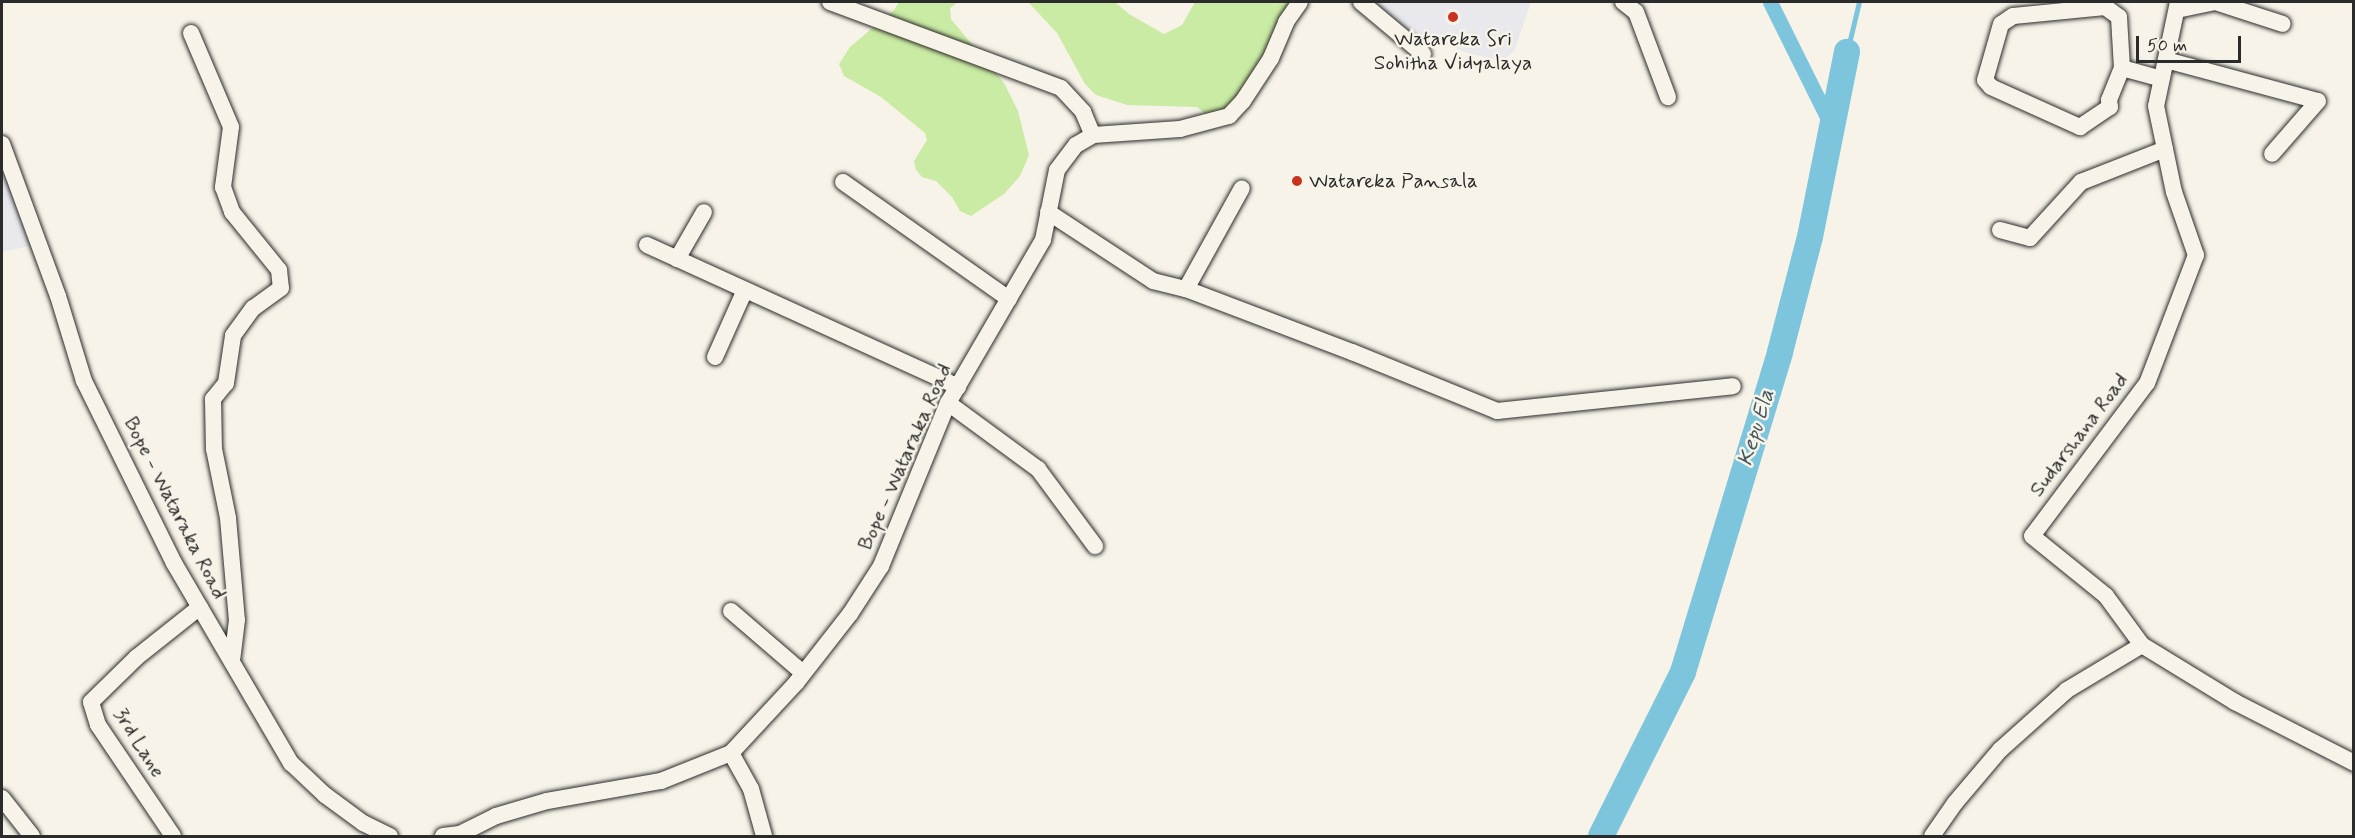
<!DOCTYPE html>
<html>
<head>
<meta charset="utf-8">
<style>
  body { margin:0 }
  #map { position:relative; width:2355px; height:838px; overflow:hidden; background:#f7f3e8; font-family:Mynerve,sans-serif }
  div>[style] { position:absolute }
  .built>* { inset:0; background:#e9e8ec }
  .green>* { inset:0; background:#caeba3 }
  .stream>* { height:4.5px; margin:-2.25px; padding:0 2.25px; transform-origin:2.25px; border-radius:2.25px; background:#7cc5dc }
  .canal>* { height:15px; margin:-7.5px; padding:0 7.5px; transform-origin:7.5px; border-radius:7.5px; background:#7cc5dc }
  .river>* { height:26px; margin:-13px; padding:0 13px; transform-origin:13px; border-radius:13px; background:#7cc5dc }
  .roads { filter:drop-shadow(0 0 2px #2b2b2b) drop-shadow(0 0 2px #2b2b2b) }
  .minor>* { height:16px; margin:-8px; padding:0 8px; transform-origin:8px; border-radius:8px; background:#f7f3e8 }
  .dots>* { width:16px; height:16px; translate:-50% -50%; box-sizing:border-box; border:3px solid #f7f3e8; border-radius:50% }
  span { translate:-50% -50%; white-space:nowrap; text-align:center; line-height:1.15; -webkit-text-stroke:5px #f7f3e8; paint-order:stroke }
  .poi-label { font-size:21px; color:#2b2b2b }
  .left { translate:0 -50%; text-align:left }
  .street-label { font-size:21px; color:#2b2b2b }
  .water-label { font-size:22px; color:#435960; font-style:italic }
  .frame { position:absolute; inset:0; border:3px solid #2b2b2b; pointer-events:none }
  .scale { position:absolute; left:2136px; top:36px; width:105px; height:27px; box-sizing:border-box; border:3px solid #2b2b2b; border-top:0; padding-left:8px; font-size:18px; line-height:21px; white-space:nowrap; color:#2b2b2b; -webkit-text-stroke:4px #f7f3e8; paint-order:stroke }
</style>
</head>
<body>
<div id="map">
  <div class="built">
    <i style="clip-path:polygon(1361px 2px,1531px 2px,1515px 49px,1503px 61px,1467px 53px,1444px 43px,1437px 43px,1423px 54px)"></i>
    <i style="clip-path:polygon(2px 164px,38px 244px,2px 252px)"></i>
  </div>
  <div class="green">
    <i style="clip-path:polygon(899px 2px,958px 2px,950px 8px,951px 19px,1004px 83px,1018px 111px,1029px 155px,1020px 176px,1004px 194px,971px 216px,960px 211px,952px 197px,936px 181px,922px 177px,916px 170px,914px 161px,927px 140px,925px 133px,881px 97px,844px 76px,839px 64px,850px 47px,894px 10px)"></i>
    <i style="clip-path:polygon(1028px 2px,1115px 2px,1129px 14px,1164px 34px,1182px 25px,1195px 2px,1300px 2px,1243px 101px,1209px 117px,1197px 107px,1127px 105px,1096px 95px,1085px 84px,1057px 33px)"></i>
  </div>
  <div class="stream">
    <i style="left:1847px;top:52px;width:51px;rotate:-76.5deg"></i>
  </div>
  <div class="canal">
    <i style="left:1770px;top:2px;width:140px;rotate:63.6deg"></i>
  </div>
  <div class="river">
    <i style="left:1601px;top:836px;width:183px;rotate:-63.4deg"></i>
    <i style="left:1683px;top:672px;width:334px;rotate:-73.1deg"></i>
    <i style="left:1780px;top:352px;width:119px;rotate:-75.4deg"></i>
    <i style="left:1810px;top:237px;width:189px;rotate:-78.7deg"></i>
  </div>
  <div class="roads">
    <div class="minor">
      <i style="left:830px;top:2px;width:246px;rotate:20.4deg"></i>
      <i style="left:1061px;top:88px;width:33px;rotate:47deg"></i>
      <i style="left:1083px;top:112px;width:25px;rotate:67deg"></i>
      <i style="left:1361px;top:2px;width:81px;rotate:40deg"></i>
      <i style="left:1623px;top:2px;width:16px;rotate:38deg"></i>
      <i style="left:1636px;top:12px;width:91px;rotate:69.4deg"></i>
      <i style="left:2178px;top:2px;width:106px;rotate:101.9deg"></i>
      <i style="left:2156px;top:106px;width:88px;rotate:78.2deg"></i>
      <i style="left:2174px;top:192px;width:67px;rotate:70.8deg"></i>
      <i style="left:2196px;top:255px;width:137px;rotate:110.9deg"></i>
      <i style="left:2147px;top:383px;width:191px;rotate:126.9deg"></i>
      <i style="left:2032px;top:536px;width:95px;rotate:39deg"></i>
      <i style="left:2106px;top:596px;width:61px;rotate:53.7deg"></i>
      <i style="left:2142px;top:645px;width:109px;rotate:31.5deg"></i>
      <i style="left:2235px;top:702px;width:134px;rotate:27.1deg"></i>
      <i style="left:2215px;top:2px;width:71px;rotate:17.9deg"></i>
      <i style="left:2177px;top:10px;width:39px;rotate:-12deg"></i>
      <i style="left:191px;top:33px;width:102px;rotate:66.9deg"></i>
      <i style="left:231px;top:127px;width:61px;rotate:97.6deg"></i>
      <i style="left:223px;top:187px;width:27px;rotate:70deg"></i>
      <i style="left:232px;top:212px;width:75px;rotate:51deg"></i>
      <i style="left:279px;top:270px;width:18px;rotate:84deg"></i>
      <i style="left:281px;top:288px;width:34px;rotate:144deg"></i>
      <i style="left:253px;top:308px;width:34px;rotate:126deg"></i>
      <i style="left:233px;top:336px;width:48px;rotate:98.5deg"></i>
      <i style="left:226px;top:383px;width:21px;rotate:129deg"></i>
      <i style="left:213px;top:399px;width:50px;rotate:88.9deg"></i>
      <i style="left:214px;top:449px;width:70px;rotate:78.5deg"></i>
      <i style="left:228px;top:518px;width:102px;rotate:85deg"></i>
      <i style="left:237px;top:620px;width:38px;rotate:97deg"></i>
      <i style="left:2166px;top:60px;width:157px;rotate:15.1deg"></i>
      <i style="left:2318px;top:101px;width:70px;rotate:131deg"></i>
      <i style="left:2122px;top:68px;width:51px;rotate:-93.4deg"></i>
      <i style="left:2119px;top:17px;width:17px;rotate:-144deg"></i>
      <i style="left:2105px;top:7px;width:92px;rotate:174.4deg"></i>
      <i style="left:2013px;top:16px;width:14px;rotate:146deg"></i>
      <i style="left:2001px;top:24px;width:58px;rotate:105.9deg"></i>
      <i style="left:1985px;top:80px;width:9px;rotate:49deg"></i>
      <i style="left:1991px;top:87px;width:98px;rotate:24.2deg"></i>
      <i style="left:2080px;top:127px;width:36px;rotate:-34deg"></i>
      <i style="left:2110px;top:107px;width:7px;rotate:-98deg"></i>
      <i style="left:2109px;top:100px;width:35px;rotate:-68deg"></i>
      <i style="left:2122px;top:68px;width:41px;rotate:15.4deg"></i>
      <i style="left:2px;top:144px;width:162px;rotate:69.8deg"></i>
      <i style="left:58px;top:296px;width:89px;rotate:73deg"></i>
      <i style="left:84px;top:381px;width:203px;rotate:63.7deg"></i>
      <i style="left:174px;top:563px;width:232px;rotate:59.7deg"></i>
      <i style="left:291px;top:763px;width:47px;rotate:43.3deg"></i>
      <i style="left:325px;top:795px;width:47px;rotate:36.4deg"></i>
      <i style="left:363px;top:823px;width:30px;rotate:26deg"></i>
      <i style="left:843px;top:182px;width:203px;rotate:35.2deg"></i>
      <i style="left:1048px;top:212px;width:126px;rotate:33.3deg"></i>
      <i style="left:1153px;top:281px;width:34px;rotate:14deg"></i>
      <i style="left:1186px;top:289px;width:178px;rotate:20.8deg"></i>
      <i style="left:1352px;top:352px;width:157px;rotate:22.1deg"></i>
      <i style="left:1497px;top:411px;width:237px;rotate:-6deg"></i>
      <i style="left:2000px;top:230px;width:31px;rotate:15deg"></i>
      <i style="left:2030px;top:238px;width:76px;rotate:-47.7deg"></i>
      <i style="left:2081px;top:182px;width:90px;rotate:-21.4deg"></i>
      <i style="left:647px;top:245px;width:342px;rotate:24.5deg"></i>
      <i style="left:677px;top:259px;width:54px;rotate:-60.1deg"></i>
      <i style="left:1186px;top:289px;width:115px;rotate:-61deg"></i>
      <i style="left:715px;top:357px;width:73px;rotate:-65.9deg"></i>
      <i style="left:948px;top:403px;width:112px;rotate:36.3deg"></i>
      <i style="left:1038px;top:469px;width:96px;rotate:53.5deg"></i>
      <i style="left:731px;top:611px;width:95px;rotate:40.7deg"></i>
      <i style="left:731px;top:753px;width:41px;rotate:60.9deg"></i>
      <i style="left:751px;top:789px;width:49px;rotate:74.5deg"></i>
      <i style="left:2px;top:798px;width:48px;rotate:51.7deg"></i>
      <i style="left:173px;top:836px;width:134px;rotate:-124deg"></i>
      <i style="left:98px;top:725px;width:24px;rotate:-107deg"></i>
      <i style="left:91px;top:702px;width:64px;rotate:-44.4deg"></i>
      <i style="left:137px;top:657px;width:80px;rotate:-38.4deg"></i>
      <i style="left:443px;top:836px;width:17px;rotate:-7deg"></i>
      <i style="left:460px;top:834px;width:40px;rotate:-26.6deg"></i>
      <i style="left:496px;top:816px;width:53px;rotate:-16.4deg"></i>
      <i style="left:547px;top:801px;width:116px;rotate:-10deg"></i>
      <i style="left:661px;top:781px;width:75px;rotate:-21.8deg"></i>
      <i style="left:731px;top:753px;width:96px;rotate:-47.1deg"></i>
      <i style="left:796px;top:683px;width:88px;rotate:-52deg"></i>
      <i style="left:850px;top:614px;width:57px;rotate:-57.1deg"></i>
      <i style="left:881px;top:566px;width:176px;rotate:-67.7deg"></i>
      <i style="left:948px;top:403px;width:189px;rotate:-59.8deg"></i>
      <i style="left:1043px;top:240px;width:71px;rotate:-78.7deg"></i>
      <i style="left:1057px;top:170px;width:31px;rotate:-53deg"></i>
      <i style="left:1076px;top:145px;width:20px;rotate:-30deg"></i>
      <i style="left:1093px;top:135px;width:87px;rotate:-3.9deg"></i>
      <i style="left:1180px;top:129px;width:51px;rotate:-14.9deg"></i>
      <i style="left:1229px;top:116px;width:21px;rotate:-47deg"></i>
      <i style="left:1243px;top:101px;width:51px;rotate:-56.9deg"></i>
      <i style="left:1271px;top:58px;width:39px;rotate:-67deg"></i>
      <i style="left:1286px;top:22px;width:24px;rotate:-55deg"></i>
      <i style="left:1932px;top:836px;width:40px;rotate:-55.1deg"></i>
      <i style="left:1955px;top:803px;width:70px;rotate:-49.7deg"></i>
      <i style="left:2000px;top:750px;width:90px;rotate:-41.8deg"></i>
      <i style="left:2067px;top:690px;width:87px;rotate:-31deg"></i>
    </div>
  </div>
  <div class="dots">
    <i style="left:1453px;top:17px;background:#c8321e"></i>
    <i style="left:1297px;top:181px;background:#c8321e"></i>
  </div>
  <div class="poi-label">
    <span style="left:1453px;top:51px">Watareka Sri<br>Sohitha Vidyalaya</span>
    <span class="left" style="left:1309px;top:181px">Watareka Pansala</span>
  </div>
  <div class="street-label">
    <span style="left:2079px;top:435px;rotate:-53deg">Sudarshana Road</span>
    <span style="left:905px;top:457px;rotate:-66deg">Bope - Wataraka Road</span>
    <span style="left:175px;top:508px;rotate:63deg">Bope - Wataraka Road</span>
    <span style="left:139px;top:743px;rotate:58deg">3rd Lane</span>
  </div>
  <div class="water-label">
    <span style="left:1757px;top:428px;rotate:-73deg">Kepu Ela</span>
  </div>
  <div class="frame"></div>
  <div class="scale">50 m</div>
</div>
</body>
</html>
